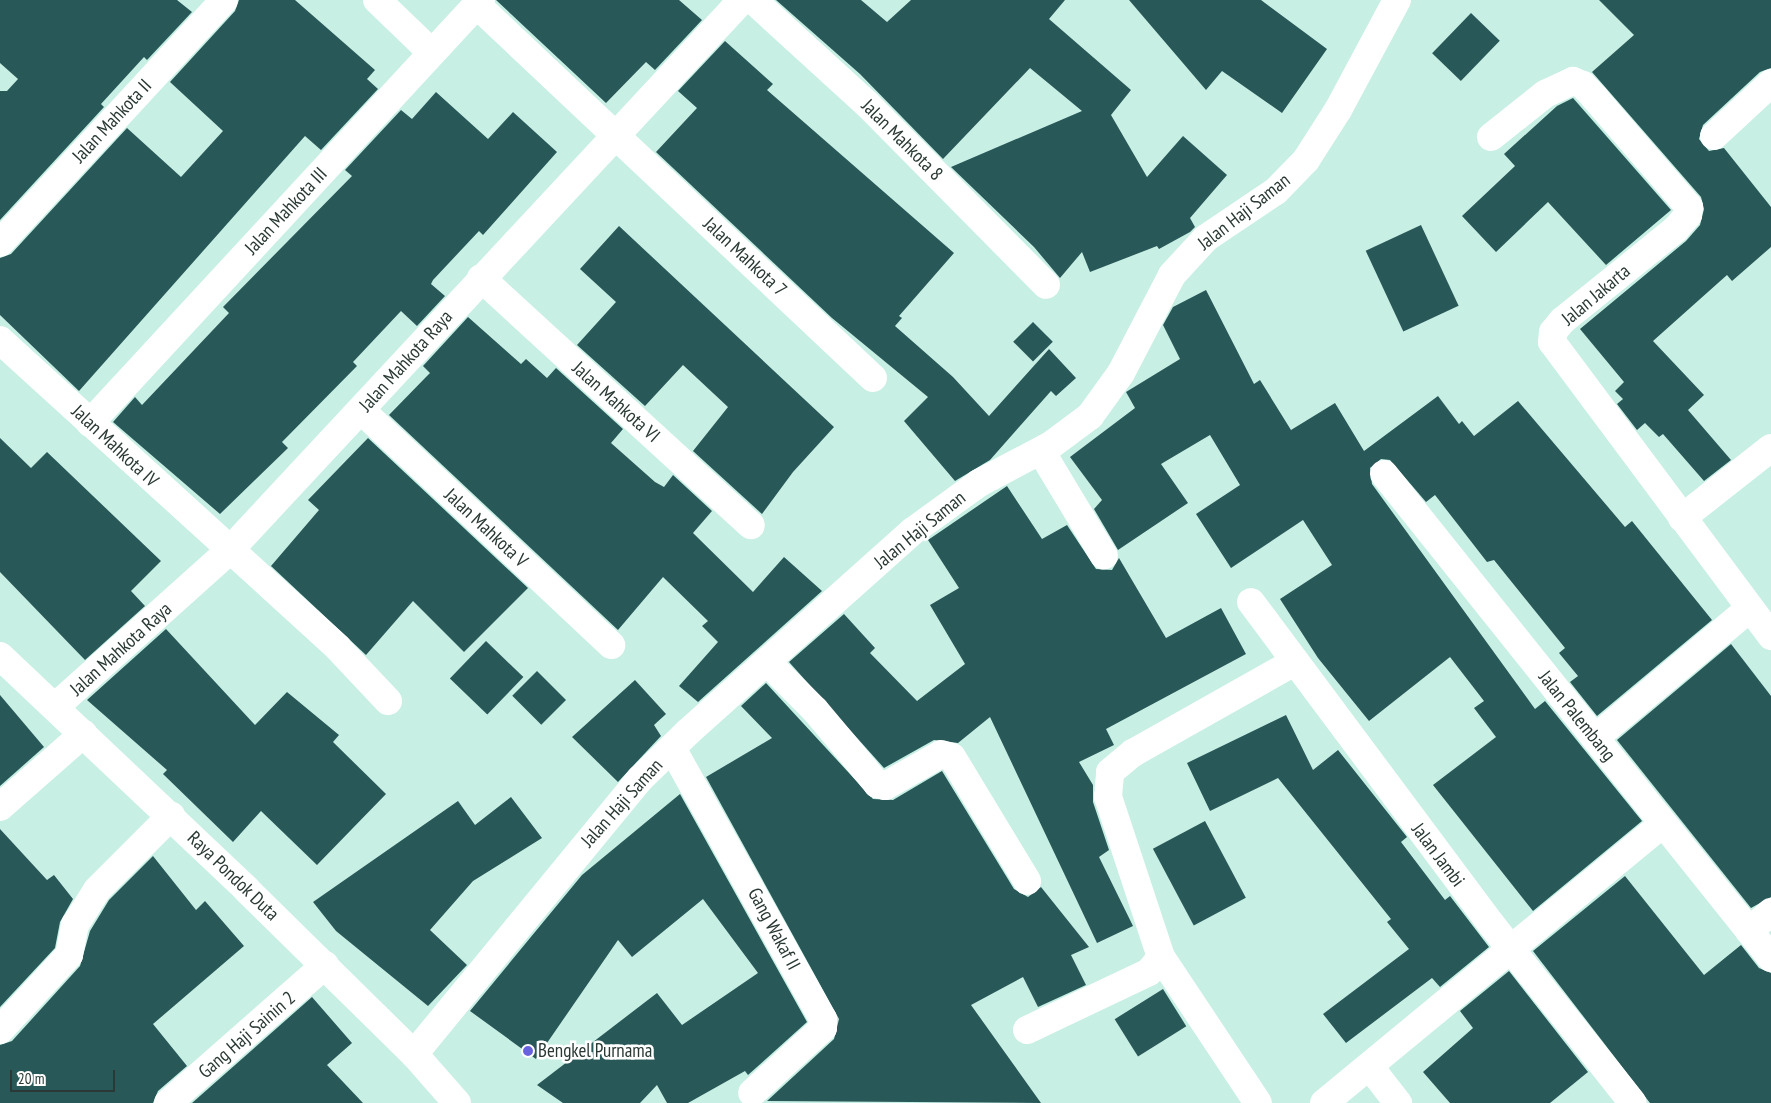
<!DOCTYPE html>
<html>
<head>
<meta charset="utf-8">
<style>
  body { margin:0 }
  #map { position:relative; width:1771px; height:1103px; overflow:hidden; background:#c7efe4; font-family:"PT Sans Narrow",sans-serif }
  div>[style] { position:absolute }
  .building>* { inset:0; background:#295859; transform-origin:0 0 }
  .street>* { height:28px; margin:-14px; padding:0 14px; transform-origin:14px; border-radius:14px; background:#fff }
  .secondary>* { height:28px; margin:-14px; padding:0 14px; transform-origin:14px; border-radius:14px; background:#fff }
  .dots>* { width:14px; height:14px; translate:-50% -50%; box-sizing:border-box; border:2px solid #fff; border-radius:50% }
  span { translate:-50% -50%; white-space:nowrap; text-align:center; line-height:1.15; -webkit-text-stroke:5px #fff; paint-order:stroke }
  .street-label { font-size:19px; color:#2a3935 }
  .poi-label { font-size:19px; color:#2a3935 }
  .left { translate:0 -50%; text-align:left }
  .scale { position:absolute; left:10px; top:1070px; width:105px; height:22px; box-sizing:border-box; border:2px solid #2a3935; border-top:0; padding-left:6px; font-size:15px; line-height:18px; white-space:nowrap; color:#2a3935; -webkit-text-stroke:4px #fff; paint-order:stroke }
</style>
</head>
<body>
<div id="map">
  <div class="building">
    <i style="clip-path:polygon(0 0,177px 0,192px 12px,147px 60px,144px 57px,101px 104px,104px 107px,0 220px,0 91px,7px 91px,18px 79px,0 63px)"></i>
    <i style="clip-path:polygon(239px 0,295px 0,375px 70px,367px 79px,378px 89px,321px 150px,305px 136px,79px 391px,0 315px,0 258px,11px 254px,127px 128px,181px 177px,223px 131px,170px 82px,235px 11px)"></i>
    <i style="clip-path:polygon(496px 0,679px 0,702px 20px,655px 70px,646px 62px,606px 103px)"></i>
    <i style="clip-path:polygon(776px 0,861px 0,887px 22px,911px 0,1065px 0,1049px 19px,1131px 90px,1111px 115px,1147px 177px,1183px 136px,1227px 175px,1190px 218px,1195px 227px,1190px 232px,1159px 249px,1157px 246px,1090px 272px,1082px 252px,1060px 278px,1034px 247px,951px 167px,1082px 111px,1030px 68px,943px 159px,860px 74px)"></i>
    <i style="clip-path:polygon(1129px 0,1261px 0,1327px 49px,1282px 113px,1222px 71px,1206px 90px)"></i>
    <i style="clip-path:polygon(1599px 0,1771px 0,1771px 68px,1760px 72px,1703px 125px,1699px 139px,1709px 151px,1724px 148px,1771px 207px,1771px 247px,1732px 281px,1727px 275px,1653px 341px,1704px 395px,1688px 410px,1731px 460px,1704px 481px,1663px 434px,1659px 437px,1645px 423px,1637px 430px,1617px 404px,1623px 399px,1615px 391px,1624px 382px,1580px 329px,1686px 241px,1700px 225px,1704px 209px,1701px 197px,1592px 72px,1634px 35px)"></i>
    <i style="left:1471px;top:13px;width:40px;height:56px;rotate:44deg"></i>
    <i style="clip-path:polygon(725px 41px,773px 84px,767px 90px,954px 253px,899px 316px,902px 318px,895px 326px,953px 377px,989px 416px,1049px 349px,1076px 378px,1056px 396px,1051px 391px,990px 460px,955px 481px,904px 421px,928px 397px,832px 318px,656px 152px,697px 108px,678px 91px)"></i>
    <i style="clip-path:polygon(436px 92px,488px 139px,513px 112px,557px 152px,483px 235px,479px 231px,433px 280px,431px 284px,445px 296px,417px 326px,401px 311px,353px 362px,357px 366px,282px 442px,288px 448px,220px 514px,113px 422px,135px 397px,142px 405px,229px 313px,223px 307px,352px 176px,345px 170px,401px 110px,412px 119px)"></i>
    <i style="clip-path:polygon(1573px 98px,1671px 210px,1606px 265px,1548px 202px,1496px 252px,1462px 216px,1515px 166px,1504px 154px,1557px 106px)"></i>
    <i style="left:1421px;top:225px;width:89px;height:61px;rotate:65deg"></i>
    <i style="clip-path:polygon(619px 226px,834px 427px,793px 472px,762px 514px,693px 451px,728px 407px,683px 365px,645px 406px,577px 345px,616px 302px,580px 269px)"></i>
    <i style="clip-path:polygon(1206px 290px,1254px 384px,1260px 380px,1291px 430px,1335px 403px,1364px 451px,1438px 396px,1459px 424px,1462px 421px,1474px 436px,1518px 401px,1625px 527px,1632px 521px,1712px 620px,1597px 716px,1570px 682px,1578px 676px,1559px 653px,1565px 648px,1494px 560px,1487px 562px,1435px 495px,1426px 502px,1390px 460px,1381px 459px,1370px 468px,1372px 484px,1535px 709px,1545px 701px,1642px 821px,1533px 911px,1433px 785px,1496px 737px,1474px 708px,1484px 701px,1450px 657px,1369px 721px,1318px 658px,1280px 599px,1332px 565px,1303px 520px,1231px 568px,1196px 514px,1240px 485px,1210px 435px,1161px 464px,1188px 503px,1118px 550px,1094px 509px,1102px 500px,1070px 457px,1135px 408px,1126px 392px,1180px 359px,1163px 325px,1173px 307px)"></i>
    <i style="clip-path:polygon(468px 317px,521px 364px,526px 359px,547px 378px,556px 368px,623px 429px,611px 443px,655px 482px,664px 487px,673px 475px,712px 511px,693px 533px,753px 592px,784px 557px,822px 591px,698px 702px,679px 686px,718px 642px,702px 626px,708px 621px,663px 577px,618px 630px,389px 415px,426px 377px,430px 373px,423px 366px)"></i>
    <i style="left:1033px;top:322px;width:28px;height:28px;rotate:45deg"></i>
    <i style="clip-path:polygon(0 438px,31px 468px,47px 452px,161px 561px,131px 591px,145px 606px,85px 660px,0 572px)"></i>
    <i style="clip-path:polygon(368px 438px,528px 588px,464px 652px,413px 601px,366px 655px,271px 566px,319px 510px,308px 500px)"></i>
    <i style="clip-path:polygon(1007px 486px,1042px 539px,1067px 525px,1096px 569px,1112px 570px,1119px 558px,1166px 638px,1221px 608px,1246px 654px,1106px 729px,1114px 745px,1079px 762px,1093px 785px,1093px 802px,1109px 850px,1099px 857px,1133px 926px,1097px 943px,990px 717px,958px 743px,934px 740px,884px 768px,789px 662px,844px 614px,875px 648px,870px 653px,917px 701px,965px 664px,930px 605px,959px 588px,928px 540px)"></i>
    <i style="clip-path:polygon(166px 629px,255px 725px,287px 692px,339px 735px,333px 742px,386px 794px,317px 865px,261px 811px,233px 842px,163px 774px,167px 770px,87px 700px)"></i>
    <i style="left:486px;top:641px;width:52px;height:52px;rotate:44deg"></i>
    <i style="clip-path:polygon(1731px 644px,1771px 696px,1771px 897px,1751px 908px,1617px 740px)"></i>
    <i style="left:537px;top:671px;width:41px;height:35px;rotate:45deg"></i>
    <i style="clip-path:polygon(635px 680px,666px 714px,654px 725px,661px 736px,618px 782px,572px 737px)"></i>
    <i style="clip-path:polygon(766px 683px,873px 799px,893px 800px,942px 771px,1014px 889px,1028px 897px,1041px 887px,1089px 947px,1071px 955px,1086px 985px,1038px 1007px,1023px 977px,971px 1005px,1041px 1103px,767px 1101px,834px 1039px,839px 1019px,706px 777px,772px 738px,741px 706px)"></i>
    <i style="clip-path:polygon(0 695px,44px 747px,0 786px)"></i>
    <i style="clip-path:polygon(1286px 715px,1313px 770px,1338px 750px,1407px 837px,1401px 842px,1445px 900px,1450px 896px,1489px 947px,1440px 987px,1432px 978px,1346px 1043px,1323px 1014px,1409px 949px,1387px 922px,1391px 919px,1278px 778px,1210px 811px,1187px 763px)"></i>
    <i style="clip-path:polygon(680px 794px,807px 1022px,748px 1075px,745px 1071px,688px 1103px,667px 1103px,657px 1085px,640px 1103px,563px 1103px,537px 1085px,657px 993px,682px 1025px,758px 973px,703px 899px,632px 957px,618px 940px,536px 1059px,470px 1011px,582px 875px)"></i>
    <i style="clip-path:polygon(511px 797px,542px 838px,473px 881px,430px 930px,467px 965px,428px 1006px,336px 931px,313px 902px,458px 801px,475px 825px)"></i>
    <i style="left:1205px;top:821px;width:87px;height:59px;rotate:62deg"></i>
    <i style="clip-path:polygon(0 829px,47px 880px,54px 875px,73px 899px,60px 922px,55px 948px,0 1007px)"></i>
    <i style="clip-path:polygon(153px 856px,196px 910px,205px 901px,244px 946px,153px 1024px,187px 1066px,158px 1091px,153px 1103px,0 1103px,0 1045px,12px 1041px,80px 966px,90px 931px,109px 900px)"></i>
    <i style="clip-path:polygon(1625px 876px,1704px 975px,1741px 945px,1759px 968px,1771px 973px,1771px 1103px,1650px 1103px,1533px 951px)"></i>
    <i style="clip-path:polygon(1509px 971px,1588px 1072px,1550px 1103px,1450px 1103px,1423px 1072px,1473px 1028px,1460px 1011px)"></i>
    <i style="left:1163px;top:989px;width:44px;height:57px;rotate:58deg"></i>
    <i style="clip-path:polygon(312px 997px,352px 1043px,327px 1065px,363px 1103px,192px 1103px)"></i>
  </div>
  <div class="street">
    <i style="left:377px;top:0;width:76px;rotate:43.9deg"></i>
    <i style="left:753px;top:0;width:156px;rotate:42.4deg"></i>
    <i style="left:868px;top:105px;width:253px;rotate:45.3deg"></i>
    <i style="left:477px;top:5px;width:544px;rotate:43.29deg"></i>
    <i style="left:1714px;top:136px;width:78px;rotate:-42.9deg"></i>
    <i style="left:1491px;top:137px;width:69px;rotate:-38.5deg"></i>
    <i style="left:1545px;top:94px;width:31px;rotate:-25deg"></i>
    <i style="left:1573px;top:81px;width:11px;rotate:22deg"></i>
    <i style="left:1583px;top:85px;width:18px;rotate:47deg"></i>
    <i style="left:1595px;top:98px;width:144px;rotate:49.2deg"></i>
    <i style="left:1689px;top:207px;width:8px;rotate:97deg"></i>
    <i style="left:1688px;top:215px;width:18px;rotate:131deg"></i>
    <i style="left:1676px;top:229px;width:146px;rotate:141.1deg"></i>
    <i style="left:1562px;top:321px;width:14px;rotate:129deg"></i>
    <i style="left:1553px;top:332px;width:10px;rotate:96deg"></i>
    <i style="left:1552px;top:342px;width:367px;rotate:53.3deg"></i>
    <i style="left:0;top:243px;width:330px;rotate:-47.3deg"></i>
    <i style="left:481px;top:278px;width:366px;rotate:42.5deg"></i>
    <i style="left:0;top:340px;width:457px;rotate:42.3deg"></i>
    <i style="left:338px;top:648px;width:73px;rotate:46.7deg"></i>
    <i style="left:362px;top:411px;width:342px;rotate:43.2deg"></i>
    <i style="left:90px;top:423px;width:576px;rotate:-47.25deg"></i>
    <i style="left:1041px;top:451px;width:122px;rotate:59deg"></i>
    <i style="left:1384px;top:474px;width:620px;rotate:51.35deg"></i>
    <i style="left:1682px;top:518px;width:113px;rotate:-38.2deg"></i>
    <i style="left:1251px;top:602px;width:402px;rotate:53.3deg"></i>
    <i style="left:1491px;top:924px;width:228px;rotate:51.6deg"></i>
    <i style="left:767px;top:662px;width:68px;rotate:45deg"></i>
    <i style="left:815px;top:710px;width:97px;rotate:50deg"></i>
    <i style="left:877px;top:784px;width:8px;rotate:14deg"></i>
    <i style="left:885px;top:786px;width:64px;rotate:-29.7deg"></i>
    <i style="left:941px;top:754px;width:11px;rotate:15deg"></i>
    <i style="left:952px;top:757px;width:145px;rotate:58.8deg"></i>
    <i style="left:55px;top:707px;width:234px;rotate:-41.9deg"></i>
    <i style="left:229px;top:551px;width:753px;rotate:-47.05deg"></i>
    <i style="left:1595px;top:738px;width:202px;rotate:-40deg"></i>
    <i style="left:672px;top:748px;width:310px;rotate:60.9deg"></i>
    <i style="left:823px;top:1019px;width:9px;rotate:90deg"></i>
    <i style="left:823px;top:1028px;width:96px;rotate:137.5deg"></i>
    <i style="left:0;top:807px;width:111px;rotate:-41.3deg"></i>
    <i style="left:1749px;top:931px;width:29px;rotate:-41deg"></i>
    <i style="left:1161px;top:957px;width:175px;rotate:56.4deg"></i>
    <i style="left:0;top:1030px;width:102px;rotate:-47.4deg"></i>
    <i style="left:69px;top:955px;width:31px;rotate:-79deg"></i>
    <i style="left:75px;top:925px;width:41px;rotate:-57.8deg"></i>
    <i style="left:97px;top:890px;width:105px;rotate:-45deg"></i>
    <i style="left:1027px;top:1030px;width:135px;rotate:-25.4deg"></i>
    <i style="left:1149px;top:972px;width:19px;rotate:-51deg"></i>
    <i style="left:1161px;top:957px;width:169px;rotate:-108.3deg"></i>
    <i style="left:1108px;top:797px;width:25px;rotate:-85deg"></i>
    <i style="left:1110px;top:772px;width:30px;rotate:-40deg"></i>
    <i style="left:1133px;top:753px;width:184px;rotate:-29.4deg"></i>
    <i style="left:414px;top:1054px;width:356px;rotate:-50.6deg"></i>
    <i style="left:640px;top:779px;width:67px;rotate:-44.4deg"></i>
    <i style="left:688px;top:732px;width:302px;rotate:-41.8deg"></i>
    <i style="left:913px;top:531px;width:82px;rotate:-36deg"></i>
    <i style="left:979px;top:483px;width:81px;rotate:-27.8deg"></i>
    <i style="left:1051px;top:445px;width:49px;rotate:-36.6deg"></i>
    <i style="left:1090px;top:416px;width:53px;rotate:-54.2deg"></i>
    <i style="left:1121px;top:373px;width:110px;rotate:-62.5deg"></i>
    <i style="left:1172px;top:275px;width:50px;rotate:-47.4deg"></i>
    <i style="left:1206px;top:238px;width:84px;rotate:-33.9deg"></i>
    <i style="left:1276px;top:191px;width:43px;rotate:-45.9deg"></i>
    <i style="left:1306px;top:160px;width:59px;rotate:-57.4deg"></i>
    <i style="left:1338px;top:110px;width:125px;rotate:-61.8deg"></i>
    <i style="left:1370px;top:1067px;width:46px;rotate:52.1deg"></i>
    <i style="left:168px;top:1103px;width:209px;rotate:-41.3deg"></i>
    <i style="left:1324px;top:1103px;width:439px;rotate:-39.5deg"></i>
  </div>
  <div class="secondary">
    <i style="left:0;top:656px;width:339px;rotate:43.4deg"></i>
    <i style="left:246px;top:889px;width:235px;rotate:44.5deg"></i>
    <i style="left:414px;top:1054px;width:65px;rotate:48.7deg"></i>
  </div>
  <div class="dots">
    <i style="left:528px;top:1051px;background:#6863dd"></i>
  </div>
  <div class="street-label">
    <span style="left:112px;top:121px;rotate:-47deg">Jalan Mahkota II</span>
    <span style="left:902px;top:140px;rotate:45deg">Jalan Mahkota 8</span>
    <span style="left:286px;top:211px;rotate:-47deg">Jalan Mahkota III</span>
    <span style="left:1244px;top:212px;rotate:-38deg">Jalan Haji Saman</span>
    <span style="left:745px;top:257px;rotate:43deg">Jalan Mahkota 7</span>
    <span style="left:1596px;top:295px;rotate:-40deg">Jalan Jakarta</span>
    <span style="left:406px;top:361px;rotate:-48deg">Jalan Mahkota Raya</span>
    <span style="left:616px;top:402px;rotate:42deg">Jalan Mahkota VI</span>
    <span style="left:115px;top:446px;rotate:43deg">Jalan Mahkota IV</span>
    <span style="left:486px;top:528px;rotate:43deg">Jalan Mahkota V</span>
    <span style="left:920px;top:530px;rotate:-39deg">Jalan Haji Saman</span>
    <span style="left:121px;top:649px;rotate:-42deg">Jalan Mahkota Raya</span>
    <span style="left:1577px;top:716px;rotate:51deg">Jalan Palembang</span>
    <span style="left:622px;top:803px;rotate:-48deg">Jalan Haji Saman</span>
    <span style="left:1438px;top:855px;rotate:53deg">Jalan Jambi</span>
    <span style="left:233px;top:876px;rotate:44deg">Raya Pondok Duta</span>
    <span style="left:774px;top:929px;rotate:62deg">Gang Wakaf II</span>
    <span style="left:247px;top:1035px;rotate:-41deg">Gang Haji Sainin 2</span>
  </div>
  <div class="poi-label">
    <span class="left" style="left:538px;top:1051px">Bengkel Purnama</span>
  </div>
  <div class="scale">20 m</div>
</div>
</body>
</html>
